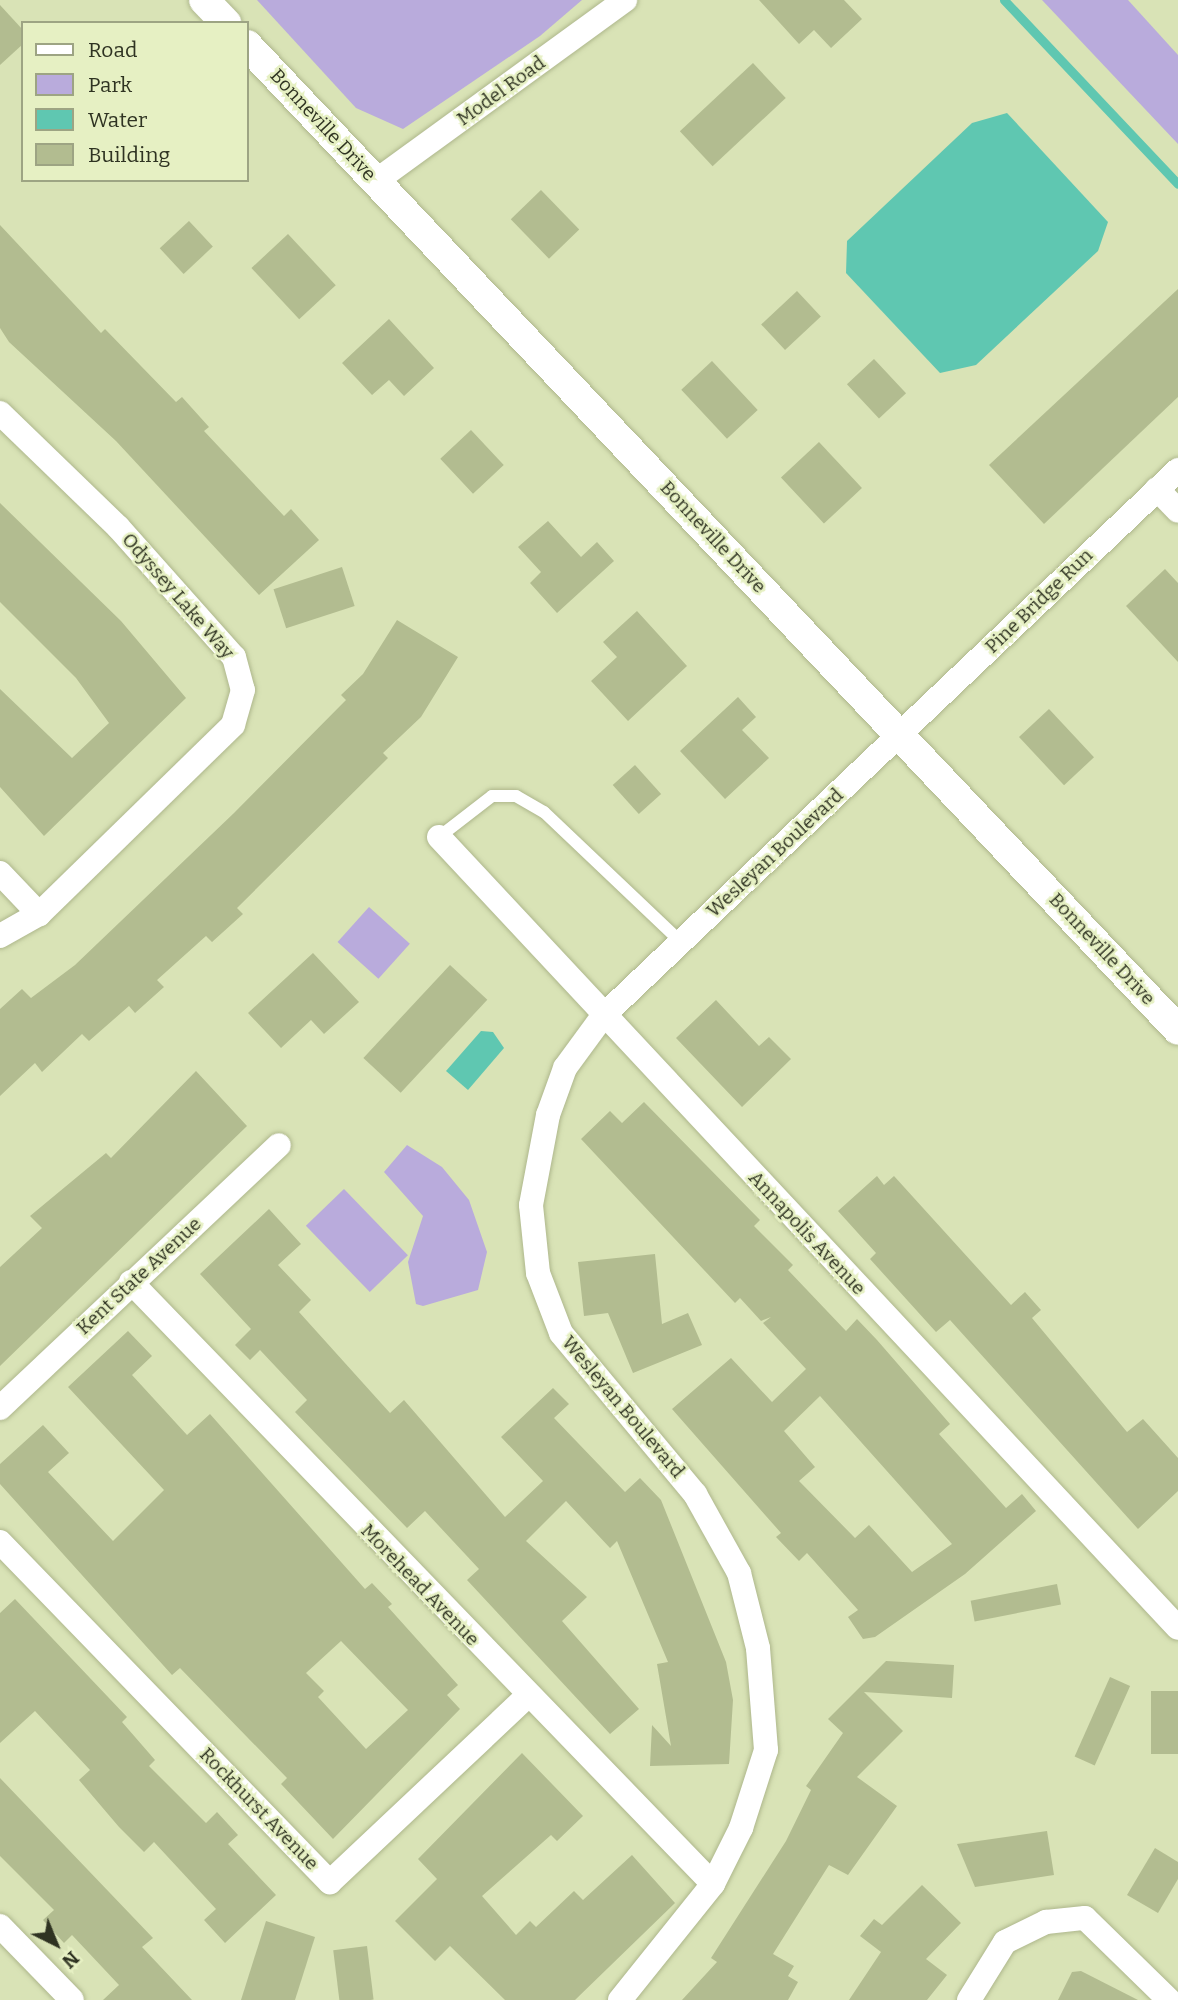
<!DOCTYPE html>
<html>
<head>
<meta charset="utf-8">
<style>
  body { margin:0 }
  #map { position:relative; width:1178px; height:2000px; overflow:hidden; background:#d9e3b6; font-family:Bitter,serif }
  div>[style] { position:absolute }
  .green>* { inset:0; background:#b9abdc; transform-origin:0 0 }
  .water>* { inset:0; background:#5fc7b1 }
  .stream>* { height:9px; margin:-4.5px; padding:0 4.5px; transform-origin:4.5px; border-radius:4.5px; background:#5fc7b1 }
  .building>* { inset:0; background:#b2bc90; transform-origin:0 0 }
  .roads { filter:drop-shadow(0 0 2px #aeb78c) drop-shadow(0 0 2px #aeb78c) }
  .service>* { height:12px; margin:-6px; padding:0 6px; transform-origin:6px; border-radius:6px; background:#fff }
  .minor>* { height:24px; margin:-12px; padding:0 12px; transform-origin:12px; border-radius:12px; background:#fff }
  .tertiary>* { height:30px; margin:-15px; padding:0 15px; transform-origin:15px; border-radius:15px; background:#fff }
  span { translate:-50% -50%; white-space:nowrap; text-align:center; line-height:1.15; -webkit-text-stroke:5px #e6f0c3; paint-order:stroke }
  .street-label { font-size:19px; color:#2f3322 }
  .legend { position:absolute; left:21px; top:21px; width:228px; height:161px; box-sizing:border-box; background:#e6f0c3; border:2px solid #9da483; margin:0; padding:9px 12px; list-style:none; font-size:21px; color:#2f3322 }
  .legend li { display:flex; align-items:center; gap:14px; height:35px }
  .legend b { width:35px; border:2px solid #9da483 }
  .north { position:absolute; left:21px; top:1909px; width:70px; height:70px; -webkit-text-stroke:5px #e6f0c3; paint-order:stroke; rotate:137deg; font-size:19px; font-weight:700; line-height:28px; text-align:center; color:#2f3322 }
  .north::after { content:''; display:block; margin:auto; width:24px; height:32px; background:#2f3322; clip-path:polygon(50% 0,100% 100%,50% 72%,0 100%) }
</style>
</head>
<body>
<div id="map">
  <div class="green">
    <i style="clip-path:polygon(257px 0,582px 0,540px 36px,403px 129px,356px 108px)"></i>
    <i style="clip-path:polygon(1042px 0,1128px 0,1178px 55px,1178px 144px)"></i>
    <i style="left:369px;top:907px;width:55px;height:47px;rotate:42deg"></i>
    <i style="clip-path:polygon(407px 1145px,442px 1167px,469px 1200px,487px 1252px,478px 1290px,423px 1306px,416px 1304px,408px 1262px,423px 1216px,384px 1172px)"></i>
    <i style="left:344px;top:1189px;width:92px;height:53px;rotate:46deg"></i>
  </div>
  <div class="water">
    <i style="clip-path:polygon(1007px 113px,1108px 222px,1098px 251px,976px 365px,940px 373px,846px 273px,847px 241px,972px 123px)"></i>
    <i style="clip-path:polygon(481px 1031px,493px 1032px,504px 1048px,468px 1090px,446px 1071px)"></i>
  </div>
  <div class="stream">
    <i style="left:1004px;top:0;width:253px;rotate:46.6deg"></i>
  </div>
  <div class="building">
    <i style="clip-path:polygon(759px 0,844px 0,862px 19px,831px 48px,814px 30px,799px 44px)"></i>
    <i style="clip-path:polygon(0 5px,23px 30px,23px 44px,0 65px)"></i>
    <i style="left:753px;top:63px;width:48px;height:100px;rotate:47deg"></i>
    <i style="left:541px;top:190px;width:55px;height:42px;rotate:46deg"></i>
    <i style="left:189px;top:221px;width:35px;height:40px;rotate:47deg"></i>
    <i style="clip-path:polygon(0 225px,101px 333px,105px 329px,176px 402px,182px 397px,209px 427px,204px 431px,284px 516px,291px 509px,319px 540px,259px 595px,116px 441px,9px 342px,0 328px)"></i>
    <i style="left:288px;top:234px;width:70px;height:50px;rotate:47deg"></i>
    <i style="clip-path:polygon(1178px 289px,1178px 397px,1044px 524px,989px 465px)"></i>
    <i style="left:797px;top:291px;width:35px;height:49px;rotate:47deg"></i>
    <i style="clip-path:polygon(389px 319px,434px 368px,404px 396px,389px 380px,372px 395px,342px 363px)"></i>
    <i style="left:874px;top:359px;width:47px;height:37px;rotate:47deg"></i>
    <i style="left:712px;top:361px;width:67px;height:42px;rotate:47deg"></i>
    <i style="left:471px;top:430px;width:48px;height:42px;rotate:47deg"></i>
    <i style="left:819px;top:442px;width:63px;height:52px;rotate:47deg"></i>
    <i style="clip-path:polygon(0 503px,121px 621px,186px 698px,44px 836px,0 787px,0 689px,72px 758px,109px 723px,76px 678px,0 602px)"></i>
    <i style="clip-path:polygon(548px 521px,581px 557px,597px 542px,614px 561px,557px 613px,530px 583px,541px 572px,518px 547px)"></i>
    <i style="left:342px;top:567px;width:41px;height:72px;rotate:72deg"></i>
    <i style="clip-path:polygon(1165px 569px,1178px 583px,1178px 662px,1126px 606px)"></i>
    <i style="clip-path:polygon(637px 611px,687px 666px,628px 721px,591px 681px,617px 657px,603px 642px)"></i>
    <i style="clip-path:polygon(397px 620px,458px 657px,421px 717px,383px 753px,388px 758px,237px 908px,243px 914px,212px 942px,206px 936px,157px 980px,164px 987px,135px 1013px,129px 1006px,89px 1041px,82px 1034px,42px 1072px,35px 1063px,0 1096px,0 1009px,22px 989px,31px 998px,75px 965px,234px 813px,346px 700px,341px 695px,363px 674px)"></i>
    <i style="clip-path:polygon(738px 697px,756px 717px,742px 730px,769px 758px,725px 799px,680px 751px)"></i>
    <i style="left:1049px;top:709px;width:66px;height:41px;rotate:47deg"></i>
    <i style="left:635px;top:765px;width:39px;height:30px;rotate:48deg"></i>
    <i style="clip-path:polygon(313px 953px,359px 1002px,324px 1034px,311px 1020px,281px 1048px,248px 1013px)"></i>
    <i style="left:450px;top:965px;width:51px;height:127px;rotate:43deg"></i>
    <i style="clip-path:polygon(716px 1000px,759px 1046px,769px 1037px,791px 1059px,742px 1107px,676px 1038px)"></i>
    <i style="clip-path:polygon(196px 1071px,247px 1126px,0 1366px,0 1267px,42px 1228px,30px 1216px,106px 1153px,111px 1158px)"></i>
    <i style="clip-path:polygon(evenodd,644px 1102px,760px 1220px,754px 1226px,793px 1265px,788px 1270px,846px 1331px,857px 1319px,877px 1340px,950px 1424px,939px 1434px,1006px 1508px,1022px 1494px,1036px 1511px,965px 1574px,875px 1637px,863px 1639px,848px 1617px,858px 1610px,807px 1553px,799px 1561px,776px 1537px,781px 1533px,672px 1409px,731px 1358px,772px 1402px,806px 1369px,763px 1323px,771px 1317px,761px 1321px,740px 1298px,735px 1303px,581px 1139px,610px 1111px,622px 1123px,644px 1102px,820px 1396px,952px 1544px,912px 1572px,869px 1525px,855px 1538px,799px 1481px,815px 1467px,784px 1431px,820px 1396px)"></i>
    <i style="clip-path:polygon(877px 1176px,884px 1185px,894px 1176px,1011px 1305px,1025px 1292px,1041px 1310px,1032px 1318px,1127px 1432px,1143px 1419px,1178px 1458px,1178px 1491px,1138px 1529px,950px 1320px,936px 1332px,870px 1259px,876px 1253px,838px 1211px)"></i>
    <i style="clip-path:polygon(269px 1209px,301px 1244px,278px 1265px,311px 1300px,299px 1312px,390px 1413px,404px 1400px,505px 1517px,543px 1481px,501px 1437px,553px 1388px,569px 1404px,554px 1418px,625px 1492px,640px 1478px,661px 1500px,726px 1662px,733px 1700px,729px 1764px,650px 1766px,652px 1725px,671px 1746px,657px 1664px,668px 1662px,617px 1541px,610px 1548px,566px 1501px,526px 1541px,587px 1597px,562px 1621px,639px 1709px,610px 1734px,467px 1580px,479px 1569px,425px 1511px,407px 1528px,295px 1412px,307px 1400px,260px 1350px,250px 1360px,235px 1345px,251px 1329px,200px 1274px)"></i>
    <i style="clip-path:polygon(655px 1254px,662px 1324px,688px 1313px,702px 1345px,633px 1373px,608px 1313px,584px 1316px,578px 1262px)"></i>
    <i style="clip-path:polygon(evenodd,128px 1331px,152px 1356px,132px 1375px,187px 1435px,210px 1414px,365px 1589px,372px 1583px,392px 1604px,388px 1607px,458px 1685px,447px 1695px,460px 1709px,333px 1839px,281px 1784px,287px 1778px,180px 1668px,172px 1675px,0 1484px,0 1464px,43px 1425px,69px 1453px,48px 1472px,113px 1541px,164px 1490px,68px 1387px,128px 1331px,341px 1641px,408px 1710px,366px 1749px,318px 1697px,324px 1691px,306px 1673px,341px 1641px)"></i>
    <i style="left:1057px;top:1584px;width:21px;height:88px;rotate:79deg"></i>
    <i style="clip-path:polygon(15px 1599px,127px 1717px,122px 1722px,155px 1760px,149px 1766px,206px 1823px,217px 1812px,238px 1835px,228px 1844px,276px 1895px,225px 1943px,204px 1920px,216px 1909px,154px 1842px,144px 1852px,119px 1827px,79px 1780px,90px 1770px,35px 1711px,0 1743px,0 1613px)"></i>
    <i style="clip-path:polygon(886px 1661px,954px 1665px,952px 1698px,864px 1692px,903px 1731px,857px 1777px,897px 1806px,848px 1875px,829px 1865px,773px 1954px,794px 1966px,788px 1976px,798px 1982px,788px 2000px,682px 2000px,717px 1962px,711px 1958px,786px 1841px,811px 1790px,806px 1786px,843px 1733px,828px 1719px)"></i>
    <i style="left:1110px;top:1677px;width:22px;height:87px;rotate:24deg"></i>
    <i style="left:1151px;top:1691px;width:27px;height:63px"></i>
    <i style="clip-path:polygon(522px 1753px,583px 1816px,557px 1841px,551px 1835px,482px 1896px,516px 1935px,530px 1921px,536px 1927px,574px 1891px,583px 1900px,632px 1855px,675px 1903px,575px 2000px,505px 2000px,450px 1946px,435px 1961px,395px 1921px,437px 1879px,418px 1859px)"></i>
    <i style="clip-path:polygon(0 1778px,153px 1938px,142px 1947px,192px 2000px,103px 2000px,119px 1985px,72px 1935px,64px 1943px,43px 1920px,54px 1910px,0 1856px)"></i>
    <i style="clip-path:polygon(1047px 1831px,1054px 1875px,975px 1887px,957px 1844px)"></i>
    <i style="clip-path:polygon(1155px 1848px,1178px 1862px,1178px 1879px,1158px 1913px,1127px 1895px)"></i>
    <i style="clip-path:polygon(922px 1885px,961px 1923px,926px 1959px,947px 1975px,927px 2000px,849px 2000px,881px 1952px,860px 1936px,874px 1919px,882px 1925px)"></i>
    <i style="clip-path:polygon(266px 1921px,315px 1937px,295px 2000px,241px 2000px)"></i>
    <i style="left:367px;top:1946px;width:54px;height:34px;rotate:83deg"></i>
    <i style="clip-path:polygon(1081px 1971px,1138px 2000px,1058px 2000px,1072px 1972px)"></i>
  </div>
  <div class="roads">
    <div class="service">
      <i style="left:439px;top:837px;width:67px;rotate:-37.7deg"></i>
      <i style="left:492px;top:796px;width:24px"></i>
      <i style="left:516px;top:796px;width:32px;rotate:30deg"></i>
      <i style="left:544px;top:812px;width:189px;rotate:43.5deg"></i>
    </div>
    <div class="minor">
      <i style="left:376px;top:181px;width:308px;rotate:-36deg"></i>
      <i style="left:0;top:413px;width:164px;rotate:44deg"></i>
      <i style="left:118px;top:527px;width:174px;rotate:48.3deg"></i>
      <i style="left:234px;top:657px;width:34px;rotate:75deg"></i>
      <i style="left:243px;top:690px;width:36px;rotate:106deg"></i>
      <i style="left:233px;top:725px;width:271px;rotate:135.7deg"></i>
      <i style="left:39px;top:914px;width:45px;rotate:150.6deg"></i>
      <i style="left:1157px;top:489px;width:30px;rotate:46deg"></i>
      <i style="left:439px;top:837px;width:1082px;rotate:46.95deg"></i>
      <i style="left:0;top:873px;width:57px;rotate:46.4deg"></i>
      <i style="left:131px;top:1282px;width:837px;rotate:45.97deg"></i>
      <i style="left:0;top:1408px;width:383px;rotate:-43.3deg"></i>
      <i style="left:0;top:1542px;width:474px;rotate:45.9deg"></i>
      <i style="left:330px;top:1882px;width:270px;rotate:-43.3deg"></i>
      <i style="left:0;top:1926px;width:103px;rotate:45.8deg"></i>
      <i style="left:620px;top:2000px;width:149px;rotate:-51.3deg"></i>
      <i style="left:713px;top:1884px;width:63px;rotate:-63.4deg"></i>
      <i style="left:741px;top:1828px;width:82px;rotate:-72.2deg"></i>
      <i style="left:766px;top:1750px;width:102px;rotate:-94.5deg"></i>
      <i style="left:758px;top:1648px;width:77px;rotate:-104.2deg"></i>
      <i style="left:739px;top:1573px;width:90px;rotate:-119.1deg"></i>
      <i style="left:695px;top:1494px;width:209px;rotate:-129.8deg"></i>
      <i style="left:561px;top:1333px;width:64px;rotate:-111deg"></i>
      <i style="left:538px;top:1273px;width:68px;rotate:-95.9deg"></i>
      <i style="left:531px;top:1205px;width:92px;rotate:-79.3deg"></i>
      <i style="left:548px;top:1115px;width:50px;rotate:-70.1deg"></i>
      <i style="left:565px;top:1068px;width:64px;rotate:-53.8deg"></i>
      <i style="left:603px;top:1016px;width:793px;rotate:-43.52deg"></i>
      <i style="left:969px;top:2000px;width:68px;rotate:-58.2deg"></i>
      <i style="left:1005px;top:1942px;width:46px;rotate:-26deg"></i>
      <i style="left:1046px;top:1922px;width:39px;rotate:-6deg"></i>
      <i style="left:1085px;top:1918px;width:117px;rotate:44.3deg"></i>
    </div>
    <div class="tertiary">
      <i style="left:204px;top:0;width:32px;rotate:46deg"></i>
      <i style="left:247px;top:45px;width:1355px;rotate:46.61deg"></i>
    </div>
  </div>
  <div class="street-label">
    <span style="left:501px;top:91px;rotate:-36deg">Model Road</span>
    <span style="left:323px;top:125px;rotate:47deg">Bonneville Drive</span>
    <span style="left:713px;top:537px;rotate:47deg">Bonneville Drive</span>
    <span style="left:178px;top:596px;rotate:49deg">Odyssey Lake Way</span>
    <span style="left:1039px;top:601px;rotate:-44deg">Pine Bridge Run</span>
    <span style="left:775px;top:853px;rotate:-43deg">Wesleyan Boulevard</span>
    <span style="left:1102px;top:949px;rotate:47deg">Bonneville Drive</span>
    <span style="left:807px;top:1233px;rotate:47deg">Annapolis Avenue</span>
    <span style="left:139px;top:1276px;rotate:-43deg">Kent State Avenue</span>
    <span style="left:623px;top:1407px;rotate:50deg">Wesleyan Boulevard</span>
    <span style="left:420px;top:1585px;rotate:46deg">Morehead Avenue</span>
    <span style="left:259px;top:1809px;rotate:46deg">Rockhurst Avenue</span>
  </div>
  <ul class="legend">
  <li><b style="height:9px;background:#fff"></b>Road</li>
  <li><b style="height:19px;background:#b9abdc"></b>Park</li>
  <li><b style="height:19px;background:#5fc7b1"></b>Water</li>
  <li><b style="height:19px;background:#b2bc90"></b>Building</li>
  </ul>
  <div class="north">N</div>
</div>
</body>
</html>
